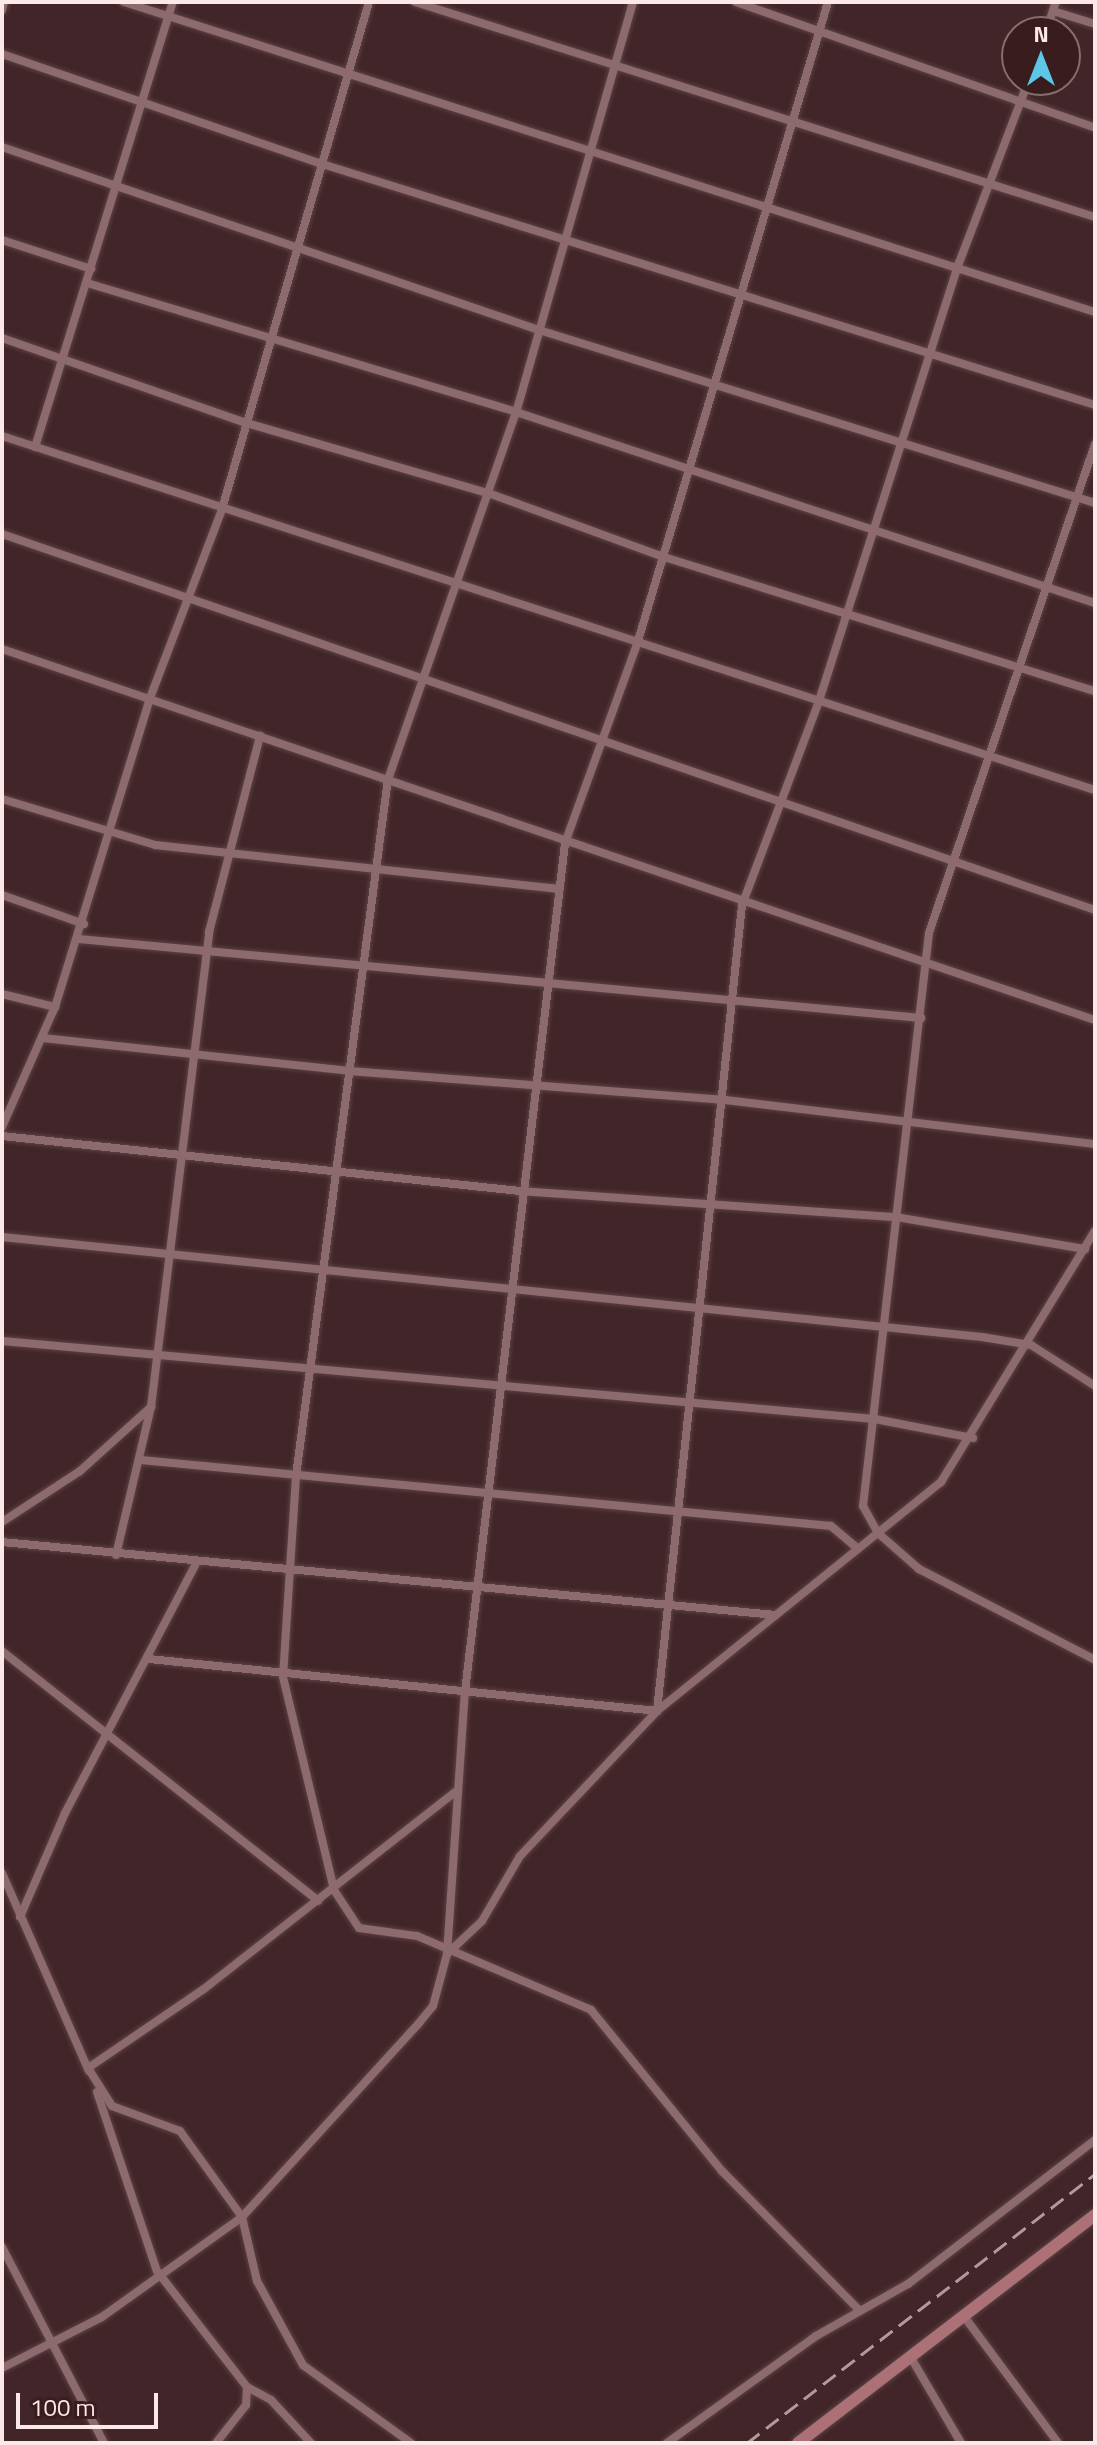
<!DOCTYPE html>
<html>
<head>
<meta charset="utf-8">
<style>
  body { margin:0 }
  #map { position:relative; width:1097px; height:2445px; overflow:hidden; background:#422528; font-family:"Titillium Web",sans-serif }
  div>[style] { position:absolute }
  .roads { filter:drop-shadow(0 0 2px #5b4245) drop-shadow(0 0 2px #5b4245) }
  .street>* { height:8px; margin:-4px; padding:0 4px; transform-origin:4px; border-radius:4px; background:#8d6a6d }
  .secondary>* { height:12px; margin:-6px; padding:0 6px; transform-origin:6px; border-radius:6px; background:#ac7077 }
  .rail>* { height:3px; margin-top:-1.5px; transform-origin:0; background:repeating-linear-gradient(90deg,#b29a9c 0 16px,transparent 0 24px) }
  span { translate:-50% -50%; white-space:nowrap; text-align:center; line-height:1.15; -webkit-text-stroke:8px #381c1e; paint-order:stroke }
  .frame { position:absolute; inset:0; border:4px solid #fce8e9; pointer-events:none }
  .north { position:absolute; left:1001px; top:16px; width:80px; height:80px; box-sizing:border-box; background:#381c1e; border:2px solid #866e6f; border-radius:50%; rotate:0deg; font-size:22px; font-weight:700; line-height:32px; text-align:center; color:#fce8e9 }
  .north::after { content:''; display:block; margin:auto; width:28px; height:36px; background:#5cc7e7; clip-path:polygon(50% 0,100% 100%,50% 72%,0 100%) }
  .scale { position:absolute; left:16px; top:2393px; width:142px; height:36px; box-sizing:border-box; border:4px solid #fce8e9; border-top:0; padding-left:10px; font-size:24px; line-height:28px; white-space:nowrap; color:#fce8e9; -webkit-text-stroke:6px #381c1e; paint-order:stroke }
</style>
</head>
<body>
<div id="map">
  <div class="roads">
    <div class="street">
      <i style="left:124px;top:2px;width:1019px;rotate:17.71deg"></i>
      <i style="left:415px;top:2px;width:713px;rotate:17.55deg"></i>
      <i style="left:633px;top:2px;width:426px;rotate:105.9deg"></i>
      <i style="left:516px;top:412px;width:389px;rotate:109.2deg"></i>
      <i style="left:388px;top:779px;width:703px;rotate:97.52deg"></i>
      <i style="left:296px;top:1476px;width:201px;rotate:93.7deg"></i>
      <i style="left:283px;top:1677px;width:219px;rotate:76.5deg"></i>
      <i style="left:334px;top:1890px;width:45px;rotate:56.7deg"></i>
      <i style="left:359px;top:1928px;width:59px;rotate:7.9deg"></i>
      <i style="left:417px;top:1936px;width:189px;rotate:23deg"></i>
      <i style="left:591px;top:2010px;width:208px;rotate:50.9deg"></i>
      <i style="left:722px;top:2171px;width:194px;rotate:45.4deg"></i>
      <i style="left:736px;top:2px;width:380px;rotate:19.3deg"></i>
      <i style="left:2px;top:10px;width:8px;rotate:-76deg"></i>
      <i style="left:1053px;top:11px;width:44px;rotate:17.2deg"></i>
      <i style="left:1046px;top:32px;width:32px;rotate:-72deg"></i>
      <i style="left:2px;top:54px;width:335px;rotate:19deg"></i>
      <i style="left:319px;top:163px;width:813px;rotate:17.32deg"></i>
      <i style="left:2px;top:147px;width:567px;rotate:18.82deg"></i>
      <i style="left:539px;top:330px;width:582px;rotate:17.28deg"></i>
      <i style="left:2px;top:240px;width:94px;rotate:18deg"></i>
      <i style="left:87px;top:283px;width:448px;rotate:16.7deg"></i>
      <i style="left:516px;top:412px;width:610px;rotate:18.26deg"></i>
      <i style="left:2px;top:338px;width:255px;rotate:19.2deg"></i>
      <i style="left:243px;top:422px;width:255px;rotate:16.2deg"></i>
      <i style="left:488px;top:493px;width:187px;rotate:20deg"></i>
      <i style="left:664px;top:557px;width:451px;rotate:17.3deg"></i>
      <i style="left:2px;top:436px;width:1149px;rotate:17.95deg"></i>
      <i style="left:1095px;top:444px;width:516px;rotate:108.75deg"></i>
      <i style="left:929px;top:933px;width:577px;rotate:96.57deg"></i>
      <i style="left:863px;top:1506px;width:31px;rotate:61deg"></i>
      <i style="left:878px;top:1533px;width:55px;rotate:41.3deg"></i>
      <i style="left:919px;top:1569px;width:198px;rotate:27.3deg"></i>
      <i style="left:35px;top:447px;width:466px;rotate:-72.8deg"></i>
      <i style="left:2px;top:534px;width:1156px;rotate:18.98deg"></i>
      <i style="left:2px;top:649px;width:1154px;rotate:18.75deg"></i>
      <i style="left:2px;top:799px;width:160px;rotate:16.7deg"></i>
      <i style="left:155px;top:845px;width:407px;rotate:6.2deg"></i>
      <i style="left:2px;top:895px;width:87px;rotate:19.5deg"></i>
      <i style="left:79px;top:939px;width:846px;rotate:5.36deg"></i>
      <i style="left:2px;top:994px;width:55px;rotate:13.8deg"></i>
      <i style="left:42px;top:1038px;width:310px;rotate:6.1deg"></i>
      <i style="left:350px;top:1071px;width:376px;rotate:4.4deg"></i>
      <i style="left:725px;top:1100px;width:373px;rotate:6.8deg"></i>
      <i style="left:2px;top:1127px;width:131px;rotate:-66.2deg"></i>
      <i style="left:55px;top:1007px;width:323px;rotate:-72.9deg"></i>
      <i style="left:150px;top:698px;width:202px;rotate:-69.1deg"></i>
      <i style="left:222px;top:509px;width:528px;rotate:-73.83deg"></i>
      <i style="left:2px;top:1136px;width:521px;rotate:6.06deg"></i>
      <i style="left:520px;top:1191px;width:377px;rotate:4deg"></i>
      <i style="left:896px;top:1217px;width:192px;rotate:9.6deg"></i>
      <i style="left:2px;top:1237px;width:985px;rotate:5.83deg"></i>
      <i style="left:982px;top:1337px;width:50px;rotate:9.3deg"></i>
      <i style="left:1031px;top:1345px;width:76px;rotate:32.6deg"></i>
      <i style="left:2px;top:1341px;width:876px;rotate:5.11deg"></i>
      <i style="left:875px;top:1419px;width:100px;rotate:11deg"></i>
      <i style="left:141px;top:1460px;width:693px;rotate:5.46deg"></i>
      <i style="left:831px;top:1526px;width:35px;rotate:40deg"></i>
      <i style="left:2px;top:1522px;width:93px;rotate:-33.2deg"></i>
      <i style="left:80px;top:1471px;width:96px;rotate:-42deg"></i>
      <i style="left:2px;top:1542px;width:777px;rotate:5.39deg"></i>
      <i style="left:116px;top:1555px;width:152px;rotate:-76.7deg"></i>
      <i style="left:151px;top:1407px;width:479px;rotate:-83deg"></i>
      <i style="left:209px;top:932px;width:203px;rotate:-75.4deg"></i>
      <i style="left:2px;top:1651px;width:403px;rotate:38.3deg"></i>
      <i style="left:149px;top:1659px;width:511px;rotate:5.84deg"></i>
      <i style="left:657px;top:1711px;width:810px;rotate:-83.98deg"></i>
      <i style="left:742px;top:905px;width:218px;rotate:-69.3deg"></i>
      <i style="left:819px;top:701px;width:460px;rotate:-72.3deg"></i>
      <i style="left:959px;top:263px;width:196px;rotate:-69.1deg"></i>
      <i style="left:2px;top:1873px;width:216px;rotate:66.3deg"></i>
      <i style="left:20px;top:1917px;width:113px;rotate:-66.6deg"></i>
      <i style="left:65px;top:1813px;width:280px;rotate:-62.3deg"></i>
      <i style="left:447px;top:1954px;width:263px;rotate:-86.1deg"></i>
      <i style="left:465px;top:1692px;width:855px;rotate:-83.28deg"></i>
      <i style="left:565px;top:843px;width:215px;rotate:-70.1deg"></i>
      <i style="left:638px;top:641px;width:667px;rotate:-73.44deg"></i>
      <i style="left:97px;top:2092px;width:189px;rotate:71.5deg"></i>
      <i style="left:157px;top:2271px;width:147px;rotate:52.2deg"></i>
      <i style="left:247px;top:2387px;width:18px;rotate:93deg"></i>
      <i style="left:246px;top:2405px;width:48px;rotate:128.3deg"></i>
      <i style="left:2px;top:2247px;width:221px;rotate:62.5deg"></i>
      <i style="left:963px;top:2315px;width:159px;rotate:53.4deg"></i>
      <i style="left:910px;top:2356px;width:101px;rotate:59.6deg"></i>
      <i style="left:2px;top:2368px;width:112px;rotate:-27deg"></i>
      <i style="left:102px;top:2317px;width:172px;rotate:-35.5deg"></i>
      <i style="left:242px;top:2217px;width:263px;rotate:-47.6deg"></i>
      <i style="left:419px;top:2023px;width:22px;rotate:-51deg"></i>
      <i style="left:433px;top:2006px;width:54px;rotate:-74.9deg"></i>
      <i style="left:447px;top:1954px;width:48px;rotate:-43.3deg"></i>
      <i style="left:482px;top:1921px;width:75px;rotate:-59.7deg"></i>
      <i style="left:520px;top:1856px;width:199px;rotate:-46.6deg"></i>
      <i style="left:657px;top:1711px;width:365px;rotate:-38.9deg"></i>
      <i style="left:941px;top:1482px;width:294px;rotate:-58.5deg"></i>
      <i style="left:247px;top:2387px;width:27px;rotate:28deg"></i>
      <i style="left:271px;top:2400px;width:59px;rotate:47.1deg"></i>
      <i style="left:411px;top:2443px;width:133px;rotate:-144.2deg"></i>
      <i style="left:303px;top:2365px;width:96px;rotate:-118.7deg"></i>
      <i style="left:257px;top:2281px;width:66px;rotate:-103.2deg"></i>
      <i style="left:242px;top:2217px;width:106px;rotate:-125.8deg"></i>
      <i style="left:180px;top:2131px;width:72px;rotate:-159.8deg"></i>
      <i style="left:112px;top:2106px;width:45px;rotate:-122.3deg"></i>
      <i style="left:88px;top:2068px;width:140px;rotate:-34.3deg"></i>
      <i style="left:204px;top:1989px;width:319px;rotate:-38.1deg"></i>
      <i style="left:667px;top:2443px;width:183px;rotate:-35.7deg"></i>
      <i style="left:816px;top:2336px;width:106px;rotate:-29.5deg"></i>
      <i style="left:908px;top:2284px;width:236px;rotate:-37.6deg"></i>
    </div>
    <div class="secondary">
      <i style="left:798px;top:2443px;width:374px;rotate:-37.5deg"></i>
    </div>
  </div>
  <div class="rail">
    <i style="left:747px;top:2443px;width:440px;rotate:-37.7deg"></i>
  </div>
  <div class="frame"></div>
  <div class="north">N</div>
  <div class="scale">100 m</div>
</div>
</body>
</html>
